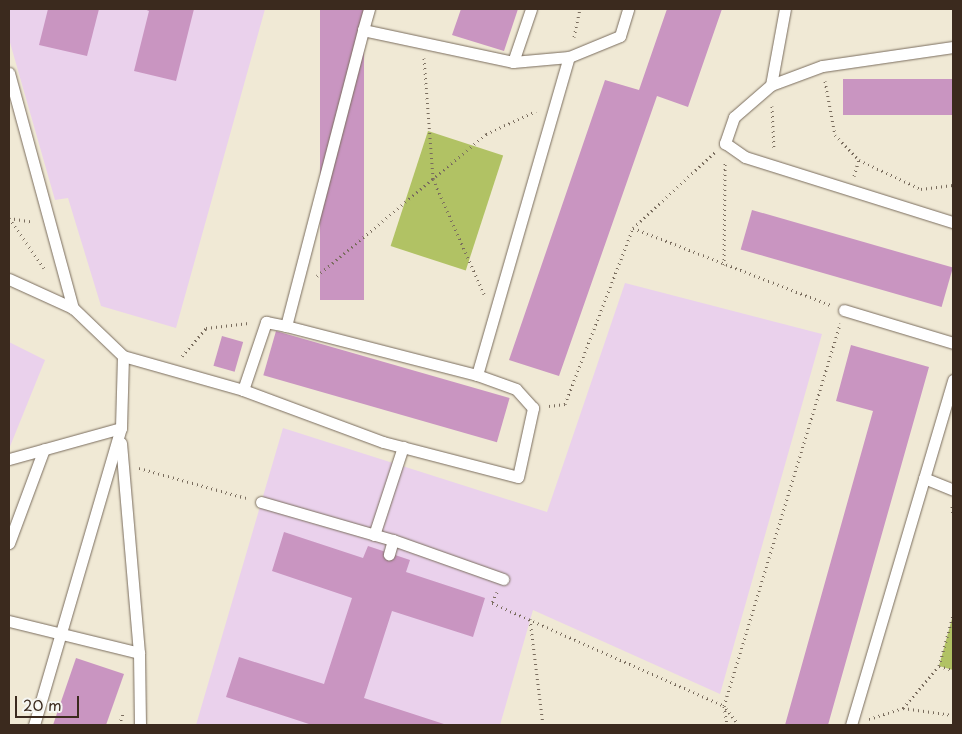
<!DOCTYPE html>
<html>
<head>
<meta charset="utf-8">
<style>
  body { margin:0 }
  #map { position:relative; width:962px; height:734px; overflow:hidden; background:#f0e9d5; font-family:"Playpen Sans",sans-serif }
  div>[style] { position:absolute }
  .built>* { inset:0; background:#ead1ec }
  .green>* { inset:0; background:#b1c264; transform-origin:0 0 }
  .building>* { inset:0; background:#c995c1; transform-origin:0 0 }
  .path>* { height:3px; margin-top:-1.5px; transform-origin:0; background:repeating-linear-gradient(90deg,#7a6d5e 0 1px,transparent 0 5px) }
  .roads { filter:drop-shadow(0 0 1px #7a6d5e) drop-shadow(0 0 1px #7a6d5e) }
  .lane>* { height:11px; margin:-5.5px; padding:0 5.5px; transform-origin:5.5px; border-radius:5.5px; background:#fff }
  span { translate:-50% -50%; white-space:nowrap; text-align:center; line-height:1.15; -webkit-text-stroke:4px #f6f6f2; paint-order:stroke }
  .frame { position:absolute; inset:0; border:10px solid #3b2a1e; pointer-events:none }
  .scale { position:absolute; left:15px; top:696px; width:64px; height:22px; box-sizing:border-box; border:2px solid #3b2a1e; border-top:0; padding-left:6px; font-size:15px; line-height:18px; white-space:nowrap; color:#3b2a1e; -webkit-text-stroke:4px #f6f6f2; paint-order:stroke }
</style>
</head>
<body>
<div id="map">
  <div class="built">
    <i style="clip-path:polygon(9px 9px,265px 9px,176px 328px,101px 306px,68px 198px,55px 200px,9px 39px)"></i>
    <i style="clip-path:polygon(625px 283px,822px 334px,720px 694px,533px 610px,500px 725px,196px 725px,283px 428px,547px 512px)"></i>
    <i style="clip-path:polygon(9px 342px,45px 360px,9px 449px)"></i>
  </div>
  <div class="green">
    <i style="left:428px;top:131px;width:79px;height:121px;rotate:18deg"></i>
    <i style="clip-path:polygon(953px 615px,953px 670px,939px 666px)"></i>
  </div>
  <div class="building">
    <i style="clip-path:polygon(48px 9px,99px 9px,87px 56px,39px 45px)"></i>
    <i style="clip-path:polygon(144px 9px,194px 9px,176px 81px,134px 71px,149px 11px)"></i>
    <i style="left:320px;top:9px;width:44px;height:291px"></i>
    <i style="clip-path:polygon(461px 9px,518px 9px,504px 51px,452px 35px)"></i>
    <i style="clip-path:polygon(667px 9px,722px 9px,688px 107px,657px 96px,559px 376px,509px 360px,605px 80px,639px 90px)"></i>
    <i style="left:953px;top:79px;width:36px;height:110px;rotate:90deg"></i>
    <i style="left:752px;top:210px;width:209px;height:41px;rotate:16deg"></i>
    <i style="left:276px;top:331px;width:243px;height:46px;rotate:16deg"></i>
    <i style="left:222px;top:336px;width:22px;height:31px;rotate:16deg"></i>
    <i style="clip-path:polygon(851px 345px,929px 367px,828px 725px,785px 725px,873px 411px,836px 401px)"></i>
    <i style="clip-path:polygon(284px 532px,363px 558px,368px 546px,410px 560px,406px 572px,485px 598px,473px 637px,392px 611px,364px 698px,447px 725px,312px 725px,226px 697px,239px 657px,324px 684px,352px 598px,272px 571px)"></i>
    <i style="clip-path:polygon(76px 658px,124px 674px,106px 725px,53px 725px)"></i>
  </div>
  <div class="path">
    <i style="left:574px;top:37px;width:29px;rotate:-78deg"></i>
    <i style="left:424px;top:58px;width:121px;rotate:85.7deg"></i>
    <i style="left:433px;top:179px;width:126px;rotate:66.1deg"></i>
    <i style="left:825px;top:81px;width:55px;rotate:79.5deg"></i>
    <i style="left:835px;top:135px;width:35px;rotate:46deg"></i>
    <i style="left:859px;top:160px;width:68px;rotate:25.1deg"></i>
    <i style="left:921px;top:189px;width:32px;rotate:-7deg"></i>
    <i style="left:772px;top:106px;width:44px;rotate:87.4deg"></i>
    <i style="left:854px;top:176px;width:17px;rotate:-73deg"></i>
    <i style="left:9px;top:218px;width:61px;rotate:55deg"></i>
    <i style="left:9px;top:218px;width:24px;rotate:9deg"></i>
    <i style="left:633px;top:228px;width:212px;rotate:21.3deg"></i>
    <i style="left:724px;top:265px;width:104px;rotate:-89.4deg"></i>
    <i style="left:317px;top:276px;width:221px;rotate:-40deg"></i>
    <i style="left:486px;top:134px;width:55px;rotate:-24.7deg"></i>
    <i style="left:182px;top:356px;width:37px;rotate:-49deg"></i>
    <i style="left:206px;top:328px;width:43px;rotate:-6.6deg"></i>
    <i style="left:549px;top:406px;width:16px;rotate:-7deg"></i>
    <i style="left:565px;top:404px;width:189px;rotate:-68.9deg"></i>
    <i style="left:633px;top:228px;width:112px;rotate:-42.8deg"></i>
    <i style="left:139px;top:468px;width:111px;rotate:15.7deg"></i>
    <i style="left:952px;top:506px;width:9px;rotate:84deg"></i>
    <i style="left:497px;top:592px;width:12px;rotate:114deg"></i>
    <i style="left:492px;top:603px;width:254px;rotate:23.9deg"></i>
    <i style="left:724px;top:706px;width:19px;rotate:81deg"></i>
    <i style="left:530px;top:619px;width:107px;rotate:83deg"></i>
    <i style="left:939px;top:666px;width:15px;rotate:16deg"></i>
    <i style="left:903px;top:708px;width:55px;rotate:-49.4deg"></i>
    <i style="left:939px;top:666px;width:53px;rotate:-74.6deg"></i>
    <i style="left:869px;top:719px;width:36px;rotate:-18deg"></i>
    <i style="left:903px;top:708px;width:50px;rotate:8deg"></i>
    <i style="left:119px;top:725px;width:12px;rotate:-70deg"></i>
    <i style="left:739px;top:725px;width:24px;rotate:-128deg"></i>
    <i style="left:724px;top:706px;width:400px;rotate:-73.1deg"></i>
  </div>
  <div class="roads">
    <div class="lane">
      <i style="left:363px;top:30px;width:22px;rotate:-74deg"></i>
      <i style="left:953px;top:47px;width:132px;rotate:171.7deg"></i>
      <i style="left:822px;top:66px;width:54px;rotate:159.6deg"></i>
      <i style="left:771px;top:85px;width:49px;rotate:139.1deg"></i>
      <i style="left:734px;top:117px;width:28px;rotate:109deg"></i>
      <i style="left:725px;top:143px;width:24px;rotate:35deg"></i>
      <i style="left:745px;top:157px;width:218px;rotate:17.4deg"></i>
      <i style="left:513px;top:62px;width:56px;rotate:-71.2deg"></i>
      <i style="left:9px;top:73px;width:244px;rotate:74.8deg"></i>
      <i style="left:73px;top:308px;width:69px;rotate:43.8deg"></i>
      <i style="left:123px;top:356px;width:72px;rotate:91.6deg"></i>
      <i style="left:121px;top:428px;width:116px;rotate:164.5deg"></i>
      <i style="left:771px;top:85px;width:77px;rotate:-79.6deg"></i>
      <i style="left:9px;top:279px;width:70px;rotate:24.4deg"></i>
      <i style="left:844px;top:310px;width:114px;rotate:16.8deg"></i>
      <i style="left:286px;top:326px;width:197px;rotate:14.4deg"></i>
      <i style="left:477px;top:375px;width:331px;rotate:-73.9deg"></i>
      <i style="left:123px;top:356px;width:125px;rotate:15.8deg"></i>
      <i style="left:243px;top:390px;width:72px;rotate:-71.3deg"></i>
      <i style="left:266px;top:322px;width:20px;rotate:11deg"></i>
      <i style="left:286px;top:326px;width:306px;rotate:-75.4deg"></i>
      <i style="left:363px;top:30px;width:153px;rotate:12deg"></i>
      <i style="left:513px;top:62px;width:56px;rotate:-5.1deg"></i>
      <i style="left:569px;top:57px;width:55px;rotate:-22.4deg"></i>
      <i style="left:620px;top:36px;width:28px;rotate:-73deg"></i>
      <i style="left:243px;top:390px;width:149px;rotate:20.4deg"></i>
      <i style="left:383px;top:442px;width:139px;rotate:14.5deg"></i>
      <i style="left:518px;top:477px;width:71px;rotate:-77.7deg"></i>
      <i style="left:533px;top:408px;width:25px;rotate:-132deg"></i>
      <i style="left:516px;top:389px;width:41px;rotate:-160.3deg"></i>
      <i style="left:121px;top:443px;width:211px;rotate:85.1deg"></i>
      <i style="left:139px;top:653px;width:72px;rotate:89.2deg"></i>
      <i style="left:924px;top:478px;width:31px;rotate:22deg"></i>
      <i style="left:261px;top:502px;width:137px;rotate:16.1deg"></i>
      <i style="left:393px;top:540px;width:15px;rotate:106deg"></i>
      <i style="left:374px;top:535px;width:93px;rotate:-71.8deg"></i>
      <i style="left:393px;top:540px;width:117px;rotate:19.5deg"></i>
      <i style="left:9px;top:543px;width:100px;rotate:-69.6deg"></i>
      <i style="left:9px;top:621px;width:134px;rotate:13.8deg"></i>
      <i style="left:34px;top:725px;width:309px;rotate:-73.7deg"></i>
      <i style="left:851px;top:725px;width:360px;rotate:-73.5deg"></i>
    </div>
  </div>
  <div class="frame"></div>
  <div class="scale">20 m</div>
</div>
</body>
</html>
